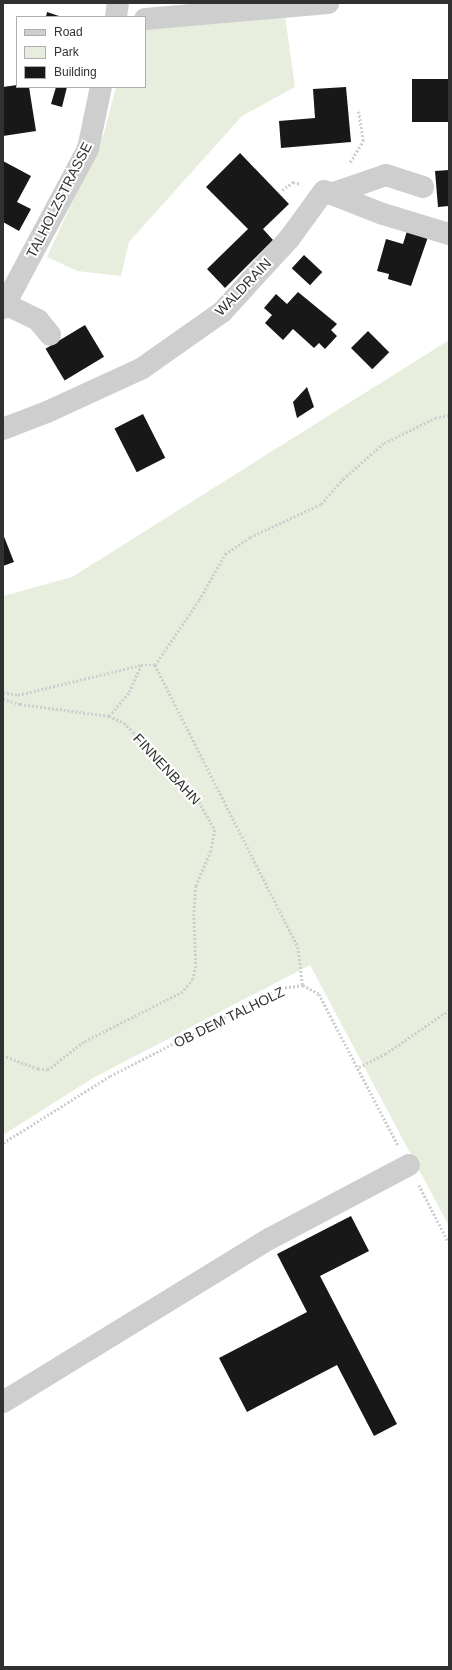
<!DOCTYPE html>
<html>
<head>
<meta charset="utf-8">
<style>
  body { margin:0 }
  #map { position:relative; width:452px; height:1670px; overflow:hidden; background:#fff; font-family:Helvetica,sans-serif }
  div>[style] { position:absolute }
  .green>* { inset:0; background:#e8eede }
  .building>* { inset:0; background:#181818; transform-origin:0 0 }
  .path>* { height:2.5px; margin-top:-1.25px; transform-origin:0; background:repeating-linear-gradient(90deg,#cecece 0 2px,transparent 0 4px) }
  .minor>* { height:22px; margin:-11px; padding:0 11px; transform-origin:11px; border-radius:11px; background:#cecece }
  span { translate:-50% -50%; white-space:nowrap; text-align:center; line-height:1.15; -webkit-text-stroke:4px #fff; paint-order:stroke }
  .street-label { font-size:14px; color:#313131 }
  .frame { position:absolute; inset:0; border:4px solid #313131; pointer-events:none }
  .legend { position:absolute; left:16px; top:16px; width:130px; height:72px; box-sizing:border-box; background:#fff; border:1px solid #adadad; margin:0; padding:5px 7px; list-style:none; font-size:12px; color:#313131 }
  .legend li { display:flex; align-items:center; gap:8px; height:20px }
  .legend b { width:20px; border:1px solid #adadad }
</style>
</head>
<body>
<div id="map">
  <div class="green">
    <i style="clip-path:polygon(285px 16px,295px 87px,242px 116px,129px 242px,121px 276px,77px 271px,47px 257px,104px 133px,116px 87px,145px 87px,145px 29px)"></i>
    <i style="clip-path:polygon(449px 340px,449px 1226px,310px 965px,93px 1078px,3px 1135px,3px 596px,72px 577px)"></i>
  </div>
  <div class="building">
    <i style="clip-path:polygon(47px 12px,62px 17px,46px 17px)"></i>
    <i style="left:412px;top:79px;width:37px;height:43px"></i>
    <i style="clip-path:polygon(17px 85px,29px 87px,36px 131px,3px 136px,3px 87px)"></i>
    <i style="clip-path:polygon(56px 87px,67px 87px,62px 107px,51px 104px)"></i>
    <i style="clip-path:polygon(346px 87px,351px 142px,281px 148px,279px 121px,315px 118px,313px 89px)"></i>
    <i style="clip-path:polygon(240px 153px,289px 204px,263px 229px,273px 240px,225px 288px,207px 269px,248px 229px,206px 187px)"></i>
    <i style="clip-path:polygon(3px 161px,31px 176px,17px 202px,31px 209px,19px 231px,3px 222px)"></i>
    <i style="clip-path:polygon(449px 170px,449px 206px,438px 207px,435px 171px)"></i>
    <i style="clip-path:polygon(407px 231px,428px 237px,411px 286px,388px 279px,389px 274px,377px 271px,386px 239px,403px 244px)"></i>
    <i style="left:304px;top:255px;width:25px;height:18px;rotate:43deg"></i>
    <i style="clip-path:polygon(298px 292px,337px 324px,331px 330px,337px 336px,325px 349px,319px 343px,314px 348px,293px 329px,283px 340px,265px 323px,272px 315px,264px 308px,276px 294px,287px 304px)"></i>
    <i style="left:85px;top:325px;width:37px;height:46px;rotate:59deg"></i>
    <i style="left:368px;top:331px;width:30px;height:24px;rotate:45deg"></i>
    <i style="clip-path:polygon(307px 387px,314px 407px,297px 418px,293px 402px)"></i>
    <i style="left:143px;top:414px;width:49px;height:32px;rotate:63deg"></i>
    <i style="clip-path:polygon(3px 534px,14px 562px,3px 566px)"></i>
    <i style="clip-path:polygon(351px 1216px,369px 1251px,320px 1276px,397px 1424px,374px 1436px,337px 1365px,247px 1412px,219px 1358px,307px 1312px,277px 1254px)"></i>
  </div>
  <div class="path">
    <i style="left:350px;top:162px;width:25px;rotate:-58deg"></i>
    <i style="left:363px;top:141px;width:30px;rotate:-99deg"></i>
    <i style="left:282px;top:190px;width:14px;rotate:-36deg"></i>
    <i style="left:293px;top:182px;width:8px;rotate:14deg"></i>
    <i style="left:155px;top:665px;width:78px;rotate:-55.9deg"></i>
    <i style="left:199px;top:600px;width:53px;rotate:-60.5deg"></i>
    <i style="left:225px;top:554px;width:30px;rotate:-34deg"></i>
    <i style="left:250px;top:537px;width:78px;rotate:-24.9deg"></i>
    <i style="left:321px;top:504px;width:33px;rotate:-49deg"></i>
    <i style="left:343px;top:479px;width:55px;rotate:-41.3deg"></i>
    <i style="left:384px;top:443px;width:57px;rotate:-26.1deg"></i>
    <i style="left:435px;top:418px;width:14px;rotate:-12deg"></i>
    <i style="left:155px;top:665px;width:316px;rotate:63.1deg"></i>
    <i style="left:298px;top:947px;width:38px;rotate:83deg"></i>
    <i style="left:3px;top:692px;width:15px;rotate:11deg"></i>
    <i style="left:18px;top:695px;width:127px;rotate:-13.7deg"></i>
    <i style="left:3px;top:699px;width:18px;rotate:16deg"></i>
    <i style="left:20px;top:704px;width:90px;rotate:7.7deg"></i>
    <i style="left:109px;top:716px;width:17px;rotate:25deg"></i>
    <i style="left:124px;top:723px;width:64px;rotate:44.4deg"></i>
    <i style="left:170px;top:768px;width:45px;rotate:49.5deg"></i>
    <i style="left:199px;top:802px;width:32px;rotate:60deg"></i>
    <i style="left:215px;top:830px;width:21px;rotate:101deg"></i>
    <i style="left:211px;top:851px;width:38px;rotate:113deg"></i>
    <i style="left:196px;top:886px;width:28px;rotate:94deg"></i>
    <i style="left:194px;top:914px;width:52px;rotate:87.8deg"></i>
    <i style="left:196px;top:966px;width:13px;rotate:103deg"></i>
    <i style="left:193px;top:979px;width:16px;rotate:128deg"></i>
    <i style="left:183px;top:992px;width:111px;rotate:153.2deg"></i>
    <i style="left:84px;top:1042px;width:46px;rotate:142.1deg"></i>
    <i style="left:48px;top:1070px;width:10px;rotate:-174deg"></i>
    <i style="left:38px;top:1069px;width:37px;rotate:-160deg"></i>
    <i style="left:109px;top:716px;width:31px;rotate:-50deg"></i>
    <i style="left:129px;top:692px;width:30px;rotate:-66deg"></i>
    <i style="left:141px;top:665px;width:14px"></i>
    <i style="left:359px;top:1067px;width:29px;rotate:-27deg"></i>
    <i style="left:385px;top:1054px;width:78px;rotate:-34.5deg"></i>
    <i style="left:3px;top:1143px;width:126px;rotate:-32.1deg"></i>
    <i style="left:110px;top:1076px;width:192px;rotate:-27.2deg"></i>
    <i style="left:281px;top:988px;width:22px;rotate:-8deg"></i>
    <i style="left:303px;top:985px;width:18px;rotate:29deg"></i>
    <i style="left:319px;top:994px;width:170px;rotate:62.4deg"></i>
    <i style="left:419px;top:1185px;width:65px;rotate:62.7deg"></i>
  </div>
  <div class="minor">
    <i style="left:116px;top:17px;width:14px;rotate:-82deg"></i>
    <i style="left:145px;top:19px;width:184px;rotate:-5deg"></i>
    <i style="left:331px;top:194px;width:58px;rotate:-19.1deg"></i>
    <i style="left:386px;top:175px;width:39px;rotate:18deg"></i>
    <i style="left:5px;top:304px;width:37px;rotate:26deg"></i>
    <i style="left:38px;top:320px;width:19px;rotate:51deg"></i>
    <i style="left:3px;top:308px;width:180px;rotate:-61.9deg"></i>
    <i style="left:88px;top:149px;width:63px;rotate:-78.2deg"></i>
    <i style="left:3px;top:429px;width:47px;rotate:-21.1deg"></i>
    <i style="left:47px;top:412px;width:103px;rotate:-24.6deg"></i>
    <i style="left:141px;top:369px;width:99px;rotate:-35.1deg"></i>
    <i style="left:222px;top:312px;width:99px;rotate:-47.5deg"></i>
    <i style="left:289px;top:239px;width:59px;rotate:-53.9deg"></i>
    <i style="left:324px;top:191px;width:63px;rotate:21.3deg"></i>
    <i style="left:383px;top:214px;width:69px;rotate:16.9deg"></i>
    <i style="left:3px;top:1402px;width:314px;rotate:-31.5deg"></i>
    <i style="left:271px;top:1238px;width:156px;rotate:-27.9deg"></i>
  </div>
  <div class="street-label">
    <span style="left:59px;top:200px;rotate:-63deg">TALHOLZSTRASSE</span>
    <span style="left:243px;top:287px;rotate:-46deg">WALDRAIN</span>
    <span style="left:167px;top:769px;rotate:47deg">FINNENBAHN</span>
    <span style="left:229px;top:1017px;rotate:-26deg">OB DEM TALHOLZ</span>
  </div>
  <div class="frame"></div>
  <ul class="legend">
  <li><b style="height:5px;background:#cecece"></b>Road</li>
  <li><b style="height:11px;background:#e8eede"></b>Park</li>
  <li><b style="height:11px;background:#181818"></b>Building</li>
  </ul>
</div>
</body>
</html>
